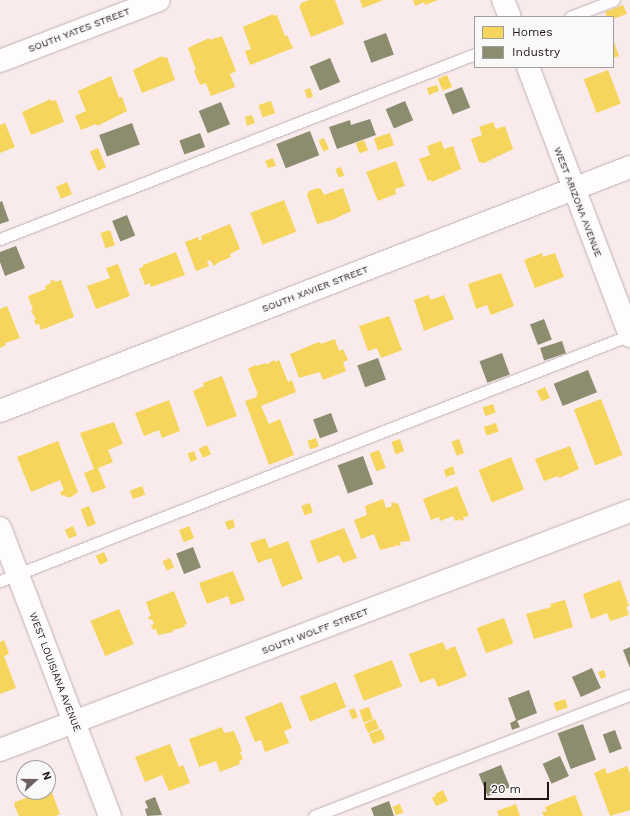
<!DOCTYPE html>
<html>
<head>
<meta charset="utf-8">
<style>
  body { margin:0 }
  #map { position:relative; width:630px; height:816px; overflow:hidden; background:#f9eaeb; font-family:"Work Sans",sans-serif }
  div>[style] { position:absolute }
  .homes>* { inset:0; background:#f6d55c; transform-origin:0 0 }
  .industry>* { inset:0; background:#8c8c6e; transform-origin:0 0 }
  .roads { filter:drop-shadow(0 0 1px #bfb1b2) drop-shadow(0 0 1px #bfb1b2) }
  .lane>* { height:11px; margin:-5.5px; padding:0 5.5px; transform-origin:5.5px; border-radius:5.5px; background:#fefcfc }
  .street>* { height:22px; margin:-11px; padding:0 11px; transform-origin:11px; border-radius:11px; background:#fefcfc }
  .secondary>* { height:22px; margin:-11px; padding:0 11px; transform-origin:11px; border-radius:11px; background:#fefcfc }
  span { translate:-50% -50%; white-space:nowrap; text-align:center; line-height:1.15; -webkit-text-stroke:4px #f9f9f9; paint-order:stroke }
  .street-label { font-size:10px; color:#231416 }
  .legend { position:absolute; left:474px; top:16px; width:140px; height:52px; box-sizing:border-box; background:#f9f9f9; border:1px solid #a39d9e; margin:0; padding:5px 7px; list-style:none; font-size:12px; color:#231416 }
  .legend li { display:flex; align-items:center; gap:8px; height:20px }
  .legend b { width:20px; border:1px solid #a39d9e }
  .north { position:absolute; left:16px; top:760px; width:40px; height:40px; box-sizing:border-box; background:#f9f9f9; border:1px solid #a39d9e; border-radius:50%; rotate:69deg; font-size:11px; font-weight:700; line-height:16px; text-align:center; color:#231416 }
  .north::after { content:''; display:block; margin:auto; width:14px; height:18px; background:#6e5f61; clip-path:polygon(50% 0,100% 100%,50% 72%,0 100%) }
  .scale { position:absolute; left:484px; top:782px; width:65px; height:18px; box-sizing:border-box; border:2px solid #231416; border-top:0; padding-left:5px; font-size:12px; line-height:14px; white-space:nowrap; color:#231416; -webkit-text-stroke:3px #f9f9f9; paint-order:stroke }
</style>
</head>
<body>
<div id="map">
  <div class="homes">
    <i style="clip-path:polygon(309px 0,335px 0,344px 24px,311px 37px,299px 6px,301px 5px,301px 3px)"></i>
    <i style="clip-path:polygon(360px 0,383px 0,363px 8px)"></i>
    <i style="clip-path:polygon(413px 0,438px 0,425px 5px,424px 2px,415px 6px)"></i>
    <i style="clip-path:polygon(623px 5px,627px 14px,613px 19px,613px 17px,607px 17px,605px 12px)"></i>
    <i style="clip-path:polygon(273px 14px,274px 16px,277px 15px,285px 36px,287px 35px,293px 48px,250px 65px,245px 51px,251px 49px,243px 27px)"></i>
    <i style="clip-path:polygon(222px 36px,236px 71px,230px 74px,235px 87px,211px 96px,206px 83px,200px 85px,194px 71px,196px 70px,188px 48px,209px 38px,210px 40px)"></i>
    <i style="clip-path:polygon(613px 39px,619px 56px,613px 58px)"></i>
    <i style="clip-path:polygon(162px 56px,163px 58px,167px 57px,175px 80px,142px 93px,133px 70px)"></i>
    <i style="left:608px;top:70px;width:36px;height:26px;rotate:69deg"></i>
    <i style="left:447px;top:75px;width:13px;height:10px;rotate:67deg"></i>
    <i style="clip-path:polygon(111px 76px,119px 98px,122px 97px,127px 111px,97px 126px,96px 124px,81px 130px,75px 116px,86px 111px,78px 91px)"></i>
    <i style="clip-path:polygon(437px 85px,439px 91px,429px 95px,427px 88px)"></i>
    <i style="left:310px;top:88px;width:9px;height:6px;rotate:69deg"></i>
    <i style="clip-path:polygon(51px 99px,51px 101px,56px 100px,64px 122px,31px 135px,22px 112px)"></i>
    <i style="left:271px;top:101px;width:13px;height:13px;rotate:72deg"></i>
    <i style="clip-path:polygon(252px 115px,255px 123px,247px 126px,245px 117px)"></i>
    <i style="clip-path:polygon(493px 122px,496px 129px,505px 126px,513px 149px,484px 163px,479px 162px,471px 139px,482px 135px,479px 127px)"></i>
    <i style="clip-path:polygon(5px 123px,15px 147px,0 153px,0 125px)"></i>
    <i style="left:390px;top:133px;width:13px;height:17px;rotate:72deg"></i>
    <i style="left:324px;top:138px;width:12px;height:6px;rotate:66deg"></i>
    <i style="left:364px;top:140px;width:11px;height:9px;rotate:68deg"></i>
    <i style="clip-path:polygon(441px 141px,444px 149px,453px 146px,461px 169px,432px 182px,431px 180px,428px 181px,419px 159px,430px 155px,427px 146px)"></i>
    <i style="left:98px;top:148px;width:21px;height:9px;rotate:67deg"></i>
    <i style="clip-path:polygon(273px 158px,276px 166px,268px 168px,265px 161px)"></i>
    <i style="clip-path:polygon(396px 161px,405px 186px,395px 189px,396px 194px,378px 201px,366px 172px)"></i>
    <i style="left:341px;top:167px;width:9px;height:6px;rotate:69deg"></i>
    <i style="left:67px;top:182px;width:13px;height:12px;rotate:67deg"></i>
    <i style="clip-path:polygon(318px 188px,321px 189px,324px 195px,343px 188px,351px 211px,332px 220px,317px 224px,307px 195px,309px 191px)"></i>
    <i style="left:284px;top:200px;width:34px;height:36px;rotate:69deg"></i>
    <i style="clip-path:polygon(230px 224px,240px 249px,230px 254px,231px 257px,217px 263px,217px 264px,214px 266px,210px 260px,207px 261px,209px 266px,196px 271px,185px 242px,198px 237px,199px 241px,202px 239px,201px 236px)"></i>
    <i style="left:110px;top:230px;width:16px;height:10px;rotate:72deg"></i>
    <i style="clip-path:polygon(176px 252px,185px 275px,151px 287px,150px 283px,145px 285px,139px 269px,143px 267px,143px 265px)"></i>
    <i style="clip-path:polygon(542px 253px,543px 257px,555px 253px,564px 277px,535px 288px,524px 260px)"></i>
    <i style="clip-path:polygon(118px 264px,130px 296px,96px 309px,87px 286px,110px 278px,106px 268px)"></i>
    <i style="clip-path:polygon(501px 273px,514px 306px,491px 315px,487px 305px,476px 309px,468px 284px)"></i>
    <i style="clip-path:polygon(54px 280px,55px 282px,61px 280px,74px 317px,41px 330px,39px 324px,36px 325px,34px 320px,36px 319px,31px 311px,33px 310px,28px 296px,46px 289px,45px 286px,51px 283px,50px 281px)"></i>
    <i style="clip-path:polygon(428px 295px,431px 300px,444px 295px,454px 319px,424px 331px,414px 300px)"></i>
    <i style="clip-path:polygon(7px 306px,20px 338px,5px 343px,6px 345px,0 348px,0 309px)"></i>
    <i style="clip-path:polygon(389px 316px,402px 350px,381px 358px,377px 348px,368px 351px,359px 326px)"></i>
    <i style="clip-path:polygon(335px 339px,339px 351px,343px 349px,348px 360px,343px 362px,346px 371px,323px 380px,320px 372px,299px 378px,290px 354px,316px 343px,320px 342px,321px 344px)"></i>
    <i style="clip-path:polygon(274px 360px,275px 362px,279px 360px,288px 382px,292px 380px,296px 392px,261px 406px,269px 424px,280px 419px,294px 455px,269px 465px,245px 401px,257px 397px,256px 395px,258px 394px,248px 369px,255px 365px,256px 366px,266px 363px,266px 365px)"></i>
    <i style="clip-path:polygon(222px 376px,237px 416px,207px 427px,193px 391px,204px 386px,203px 383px)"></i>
    <i style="left:545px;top:387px;width:12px;height:9px;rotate:66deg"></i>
    <i style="left:601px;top:399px;width:60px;height:29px;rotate:69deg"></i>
    <i style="clip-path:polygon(169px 400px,180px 431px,162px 438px,159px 430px,144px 436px,135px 413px)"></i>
    <i style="left:493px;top:404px;width:9px;height:11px;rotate:72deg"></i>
    <i style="clip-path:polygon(114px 422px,123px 444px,108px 450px,113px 462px,98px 468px,106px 488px,92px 493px,84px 473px,94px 469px,80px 433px)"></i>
    <i style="left:496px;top:423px;width:9px;height:13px;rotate:72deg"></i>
    <i style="left:316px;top:438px;width:9px;height:9px;rotate:72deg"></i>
    <i style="left:400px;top:439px;width:13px;height:9px;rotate:72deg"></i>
    <i style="left:459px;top:439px;width:15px;height:8px;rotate:70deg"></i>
    <i style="clip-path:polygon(58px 441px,78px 492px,71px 497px,66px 497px,65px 495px,62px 496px,60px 492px,64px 490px,60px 480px,31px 492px,17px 457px)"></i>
    <i style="left:207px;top:445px;width:10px;height:9px;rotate:66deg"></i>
    <i style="clip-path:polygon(570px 446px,579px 469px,559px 478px,558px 476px,544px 481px,535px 459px)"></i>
    <i style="left:379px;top:450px;width:19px;height:10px;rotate:69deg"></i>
    <i style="left:194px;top:451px;width:9px;height:7px;rotate:69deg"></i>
    <i style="left:511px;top:457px;width:35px;height:35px;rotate:68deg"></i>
    <i style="clip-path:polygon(453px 466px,455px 474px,446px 477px,444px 470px)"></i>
    <i style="left:142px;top:486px;width:9px;height:13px;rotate:69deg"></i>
    <i style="clip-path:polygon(457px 486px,469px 516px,463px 517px,464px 520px,461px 521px,460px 519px,455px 521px,453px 516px,440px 521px,439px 517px,431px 520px,423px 499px)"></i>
    <i style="clip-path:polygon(383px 499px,386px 508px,392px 506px,391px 503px,394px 502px,395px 504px,398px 503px,410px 538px,410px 541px,400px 542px,401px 545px,397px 546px,396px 543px,396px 546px,380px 550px,374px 534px,361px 539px,354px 520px,367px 515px,365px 506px)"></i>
    <i style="left:310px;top:503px;width:10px;height:9px;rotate:73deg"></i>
    <i style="left:89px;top:506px;width:19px;height:9px;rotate:69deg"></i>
    <i style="clip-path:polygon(233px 519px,235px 527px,228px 530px,225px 522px)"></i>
    <i style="left:73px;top:526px;width:10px;height:9px;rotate:66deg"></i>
    <i style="left:189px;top:526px;width:13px;height:11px;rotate:67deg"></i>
    <i style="clip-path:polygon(344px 528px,357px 558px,343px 563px,339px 555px,318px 563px,310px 541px)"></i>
    <i style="clip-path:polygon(265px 538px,269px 548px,288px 541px,303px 579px,282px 587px,271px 558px,258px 563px,250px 543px)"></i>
    <i style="left:104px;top:552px;width:10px;height:9px;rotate:66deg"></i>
    <i style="left:170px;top:558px;width:10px;height:8px;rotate:66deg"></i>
    <i style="clip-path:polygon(233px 571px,245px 600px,231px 605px,228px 596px,207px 604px,199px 583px)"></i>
    <i style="clip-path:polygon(620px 580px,629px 606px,626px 607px,629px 615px,610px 621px,607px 613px,591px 619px,583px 594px)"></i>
    <i style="clip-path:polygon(174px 591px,187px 624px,184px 625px,185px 627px,173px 630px,173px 632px,158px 635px,156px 629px,153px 630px,151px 625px,154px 624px,152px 619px,149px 620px,148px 617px,151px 616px,146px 602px)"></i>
    <i style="clip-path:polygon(565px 600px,573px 627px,534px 639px,526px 614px,551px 607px,550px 604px)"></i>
    <i style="left:119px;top:609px;width:38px;height:31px;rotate:67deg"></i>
    <i style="left:504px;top:618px;width:27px;height:29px;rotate:70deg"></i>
    <i style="clip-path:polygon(4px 640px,9px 654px,4px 656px,16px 688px,0 694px,0 642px)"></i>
    <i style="clip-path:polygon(443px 642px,446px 650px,455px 646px,467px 676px,438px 687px,434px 678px,420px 683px,409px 654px)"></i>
    <i style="left:392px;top:660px;width:28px;height:41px;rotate:69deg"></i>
    <i style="clip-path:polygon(604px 670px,606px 677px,601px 679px,598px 672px)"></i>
    <i style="left:336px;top:682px;width:27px;height:39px;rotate:68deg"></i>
    <i style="left:565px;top:699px;width:9px;height:12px;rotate:72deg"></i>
    <i style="clip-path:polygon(282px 702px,292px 728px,284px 731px,289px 743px,265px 752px,261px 740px,255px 742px,245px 717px)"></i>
    <i style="left:369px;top:707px;width:13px;height:10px;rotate:72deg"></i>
    <i style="left:354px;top:708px;width:10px;height:6px;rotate:66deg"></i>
    <i style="left:375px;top:719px;width:10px;height:12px;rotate:66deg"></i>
    <i style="clip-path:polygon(222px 727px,224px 733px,234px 731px,242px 751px,240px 752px,243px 759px,239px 761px,240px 764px,220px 772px,216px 761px,199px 767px,189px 739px)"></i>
    <i style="left:381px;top:729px;width:11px;height:13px;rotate:68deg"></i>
    <i style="clip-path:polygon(170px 744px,179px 767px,183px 765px,190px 783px,169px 791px,162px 775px,145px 782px,135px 757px)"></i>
    <i style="clip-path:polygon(627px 766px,630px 773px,630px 810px,610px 816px,594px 773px,605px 768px,607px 774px)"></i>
    <i style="clip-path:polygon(48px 788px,49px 791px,51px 790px,60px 814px,56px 816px,19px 816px,14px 805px,15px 802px,42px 792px,48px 792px)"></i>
    <i style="clip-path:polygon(443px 790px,448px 801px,436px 806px,432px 798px,436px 796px,435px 794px)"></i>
    <i style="clip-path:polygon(575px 795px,583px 816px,544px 816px,542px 812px,547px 811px,545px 807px)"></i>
    <i style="left:400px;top:804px;width:9px;height:8px;rotate:69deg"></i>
    <i style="clip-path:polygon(516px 804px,520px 816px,499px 816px,497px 811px)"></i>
  </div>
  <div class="industry">
    <i style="left:386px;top:33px;width:23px;height:24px;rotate:70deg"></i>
    <i style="left:330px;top:58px;width:26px;height:22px;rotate:67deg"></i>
    <i style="left:462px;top:87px;width:22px;height:19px;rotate:68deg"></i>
    <i style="left:405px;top:101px;width:21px;height:21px;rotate:67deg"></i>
    <i style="left:221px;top:102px;width:24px;height:24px;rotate:68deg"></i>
    <i style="clip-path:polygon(370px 119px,376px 135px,337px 149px,329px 127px,350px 120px,351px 125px)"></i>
    <i style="left:132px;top:123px;width:23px;height:35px;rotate:70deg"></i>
    <i style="left:310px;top:131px;width:26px;height:36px;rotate:69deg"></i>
    <i style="left:200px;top:133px;width:15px;height:22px;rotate:70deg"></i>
    <i style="clip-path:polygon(2px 201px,9px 221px,0 224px,0 202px)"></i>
    <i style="left:127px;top:215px;width:22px;height:16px;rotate:68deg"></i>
    <i style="clip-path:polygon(16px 246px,25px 268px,5px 276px,0 262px,0 252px)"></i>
    <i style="left:544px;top:319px;width:22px;height:15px;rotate:69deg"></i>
    <i style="left:562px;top:341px;width:13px;height:23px;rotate:72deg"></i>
    <i style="left:502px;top:353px;width:23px;height:24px;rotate:70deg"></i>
    <i style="left:378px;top:358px;width:23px;height:22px;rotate:70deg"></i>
    <i style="left:588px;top:370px;width:24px;height:37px;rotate:68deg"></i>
    <i style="left:331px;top:413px;width:20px;height:19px;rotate:70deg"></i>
    <i style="left:363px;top:456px;width:30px;height:27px;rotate:70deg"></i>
    <i style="left:193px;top:547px;width:22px;height:18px;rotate:69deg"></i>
    <i style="clip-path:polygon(630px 647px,630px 668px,623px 650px)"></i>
    <i style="left:592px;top:668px;width:22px;height:22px;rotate:66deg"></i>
    <i style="clip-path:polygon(529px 690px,537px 713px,517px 721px,520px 727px,512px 730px,510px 723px,516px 720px,508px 698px)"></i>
    <i style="left:583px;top:724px;width:38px;height:27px;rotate:70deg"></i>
    <i style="left:615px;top:730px;width:20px;height:13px;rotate:70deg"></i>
    <i style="left:560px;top:756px;width:22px;height:19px;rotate:66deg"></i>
    <i style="left:501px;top:765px;width:24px;height:24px;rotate:68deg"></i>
    <i style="clip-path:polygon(155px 797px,162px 815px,147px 816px,145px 809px,148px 808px,145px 801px)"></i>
    <i style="clip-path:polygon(389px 801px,394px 816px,374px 816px,371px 808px)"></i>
  </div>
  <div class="roads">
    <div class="lane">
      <i style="left:570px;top:17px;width:47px;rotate:-21.1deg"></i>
      <i style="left:0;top:239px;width:510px;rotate:-21.28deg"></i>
      <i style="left:0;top:581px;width:676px;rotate:-21.33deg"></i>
      <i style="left:314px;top:816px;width:338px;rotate:-21deg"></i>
    </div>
    <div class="street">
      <i style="left:503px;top:0;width:18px;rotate:68deg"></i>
      <i style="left:0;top:61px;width:170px;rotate:-21deg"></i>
      <i style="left:528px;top:67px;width:288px;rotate:69.2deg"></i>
      <i style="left:0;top:411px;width:676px;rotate:-21.17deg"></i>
      <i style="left:0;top:750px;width:674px;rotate:-20.77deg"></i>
    </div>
    <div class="secondary">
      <i style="left:0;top:528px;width:308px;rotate:69.1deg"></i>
    </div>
  </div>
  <div class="street-label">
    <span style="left:79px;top:30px;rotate:-21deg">SOUTH YATES STREET</span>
    <span style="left:578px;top:202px;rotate:69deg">WEST ARIZONA AVENUE</span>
    <span style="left:315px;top:289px;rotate:-21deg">SOUTH XAVIER STREET</span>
    <span style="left:315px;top:631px;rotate:-21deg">SOUTH WOLFF STREET</span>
    <span style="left:55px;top:672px;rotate:69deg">WEST LOUISIANA AVENUE</span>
  </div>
  <ul class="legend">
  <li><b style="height:11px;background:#f6d55c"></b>Homes</li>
  <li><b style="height:11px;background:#8c8c6e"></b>Industry</li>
  </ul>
  <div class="north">N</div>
  <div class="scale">20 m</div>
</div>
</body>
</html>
